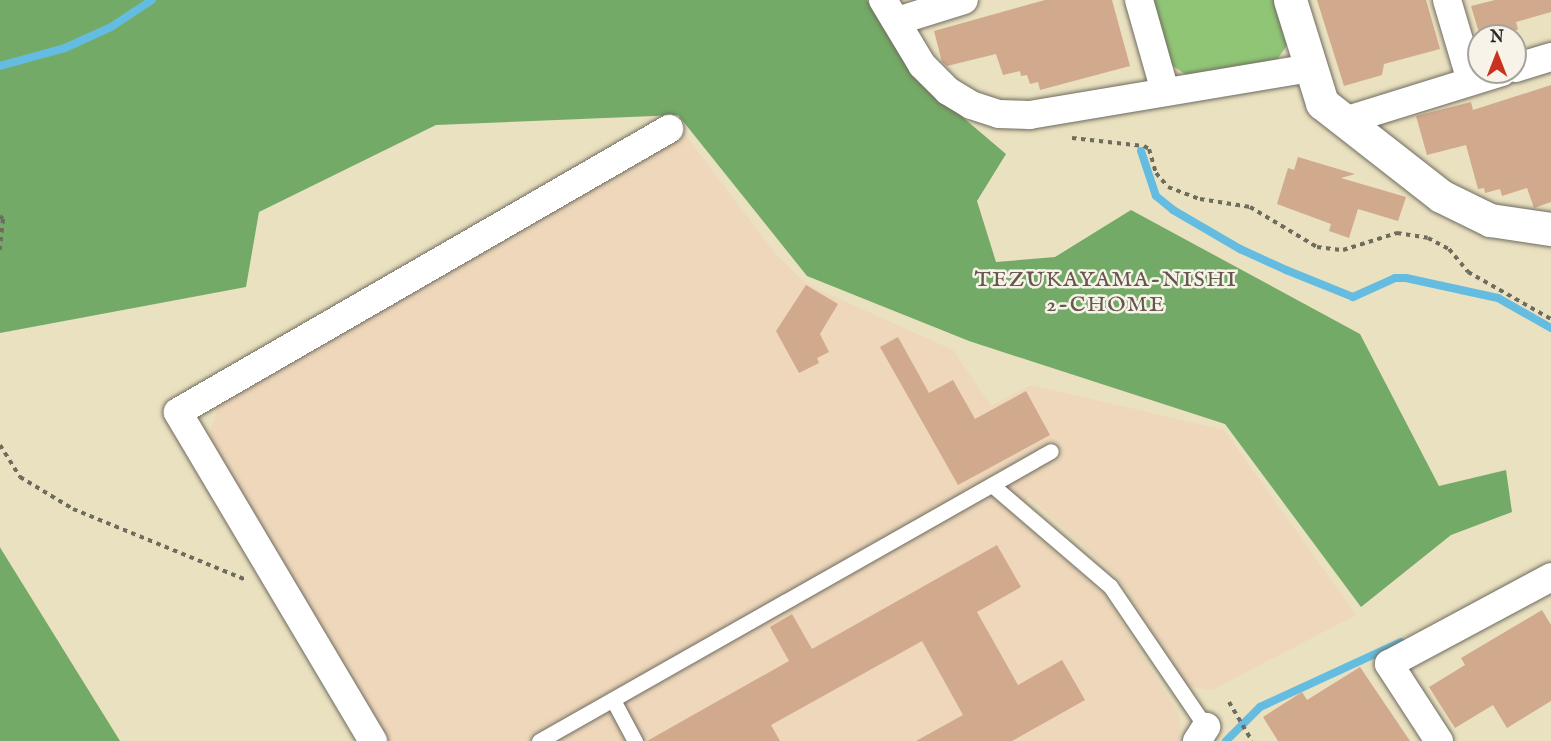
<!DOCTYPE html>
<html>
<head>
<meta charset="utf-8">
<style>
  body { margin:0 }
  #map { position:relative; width:1551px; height:741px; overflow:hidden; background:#eae1c0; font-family:"IM FELL English",serif }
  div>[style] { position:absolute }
  .built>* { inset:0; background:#eed7bb }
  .green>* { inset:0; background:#91c576 }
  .forest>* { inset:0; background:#74aa67 }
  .stream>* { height:8px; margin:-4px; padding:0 4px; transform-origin:4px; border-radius:4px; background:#64bce1 }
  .building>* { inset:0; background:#d1a98d }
  .path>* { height:4px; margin-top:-2px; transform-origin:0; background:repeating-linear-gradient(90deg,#6e6b5f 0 4.5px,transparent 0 9px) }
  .roads { filter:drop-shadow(0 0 2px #6e6b5f) drop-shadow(0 0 2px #6e6b5f) }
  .lane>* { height:15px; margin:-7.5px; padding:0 7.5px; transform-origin:7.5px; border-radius:7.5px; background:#fff }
  .street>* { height:28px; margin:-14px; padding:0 14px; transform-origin:14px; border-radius:14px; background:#fff }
  .secondary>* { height:33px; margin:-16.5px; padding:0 16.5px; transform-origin:16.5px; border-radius:16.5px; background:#fff }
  span { translate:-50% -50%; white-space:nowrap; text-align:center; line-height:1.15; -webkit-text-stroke:5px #f7f3e8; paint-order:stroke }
  .neighbourhood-label { font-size:22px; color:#65574d; letter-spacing:1.5px }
  .north { position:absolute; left:1467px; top:24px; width:60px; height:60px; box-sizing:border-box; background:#f7f3e8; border:2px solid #a5a39c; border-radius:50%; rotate:0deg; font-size:16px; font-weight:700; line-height:24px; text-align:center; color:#2b2b2b }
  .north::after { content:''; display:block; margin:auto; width:21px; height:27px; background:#c8321e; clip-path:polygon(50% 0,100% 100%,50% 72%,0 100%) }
</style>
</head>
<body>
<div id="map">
  <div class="built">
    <i style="clip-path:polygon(683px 132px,774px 252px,806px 284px,953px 350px,991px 406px,1031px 385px,1224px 430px,1356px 615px,1212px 690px,1187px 686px,1117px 576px,1029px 497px,1013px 514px,1106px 597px,1180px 717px,1179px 741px,383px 741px,207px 442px,223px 392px)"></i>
  </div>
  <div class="green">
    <i style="clip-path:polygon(1151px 0,1274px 0,1288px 44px,1276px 61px,1188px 76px,1170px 64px)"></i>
  </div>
  <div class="forest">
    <i style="clip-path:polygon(0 0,867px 0,913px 75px,1006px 154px,977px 201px,996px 262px,1055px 257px,1131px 210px,1360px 334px,1439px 486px,1506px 470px,1512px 512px,1451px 535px,1361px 607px,1225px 424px,969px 341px,807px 276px,678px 115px,436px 125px,259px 212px,246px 287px,0 333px)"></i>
    <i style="clip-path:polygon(0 547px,1px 549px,120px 741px,0 741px)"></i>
  </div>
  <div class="stream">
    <i style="left:0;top:66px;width:67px;rotate:-15.5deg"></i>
    <i style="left:65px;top:48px;width:51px;rotate:-24.5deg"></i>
    <i style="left:111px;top:27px;width:49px;rotate:-33.4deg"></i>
    <i style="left:1141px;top:151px;width:47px;rotate:71.6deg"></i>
    <i style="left:1156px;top:196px;width:22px;rotate:39deg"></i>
    <i style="left:1173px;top:210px;width:78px;rotate:30.2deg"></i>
    <i style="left:1240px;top:249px;width:51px;rotate:24.5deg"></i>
    <i style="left:1286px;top:270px;width:72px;rotate:21.9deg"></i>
    <i style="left:1353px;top:297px;width:46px;rotate:-24.3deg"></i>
    <i style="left:1395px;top:278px;width:11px"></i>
    <i style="left:1406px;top:278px;width:94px;rotate:12.3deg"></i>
    <i style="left:1498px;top:298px;width:61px;rotate:29.5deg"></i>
    <i style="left:1226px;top:741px;width:48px;rotate:-45deg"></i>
    <i style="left:1260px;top:707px;width:155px;rotate:-24.7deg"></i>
  </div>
  <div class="building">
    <i style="clip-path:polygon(1045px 0,1112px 0,1130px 66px,1040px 90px,1038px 82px,1030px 84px,1027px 75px,1021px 76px,1020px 71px,1003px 75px,996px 54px,947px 66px,942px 62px,934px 31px)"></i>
    <i style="clip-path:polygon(1317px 0,1426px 0,1440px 49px,1384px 64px,1382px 75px,1344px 86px)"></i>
    <i style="clip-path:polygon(1495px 0,1551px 0,1551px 12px,1516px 22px,1518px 30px,1480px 36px,1471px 6px)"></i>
    <i style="clip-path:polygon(1551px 85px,1551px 202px,1534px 208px,1527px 188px,1502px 196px,1500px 189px,1485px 193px,1484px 188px,1478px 189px,1466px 145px,1427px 155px,1416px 116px,1471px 102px,1473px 110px)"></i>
    <i style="clip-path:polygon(1298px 157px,1355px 174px,1341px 178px,1406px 197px,1398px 221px,1358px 209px,1349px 238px,1329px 231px,1331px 224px,1277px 204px,1288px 168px,1294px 170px)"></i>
    <i style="clip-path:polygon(806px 285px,838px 304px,820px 334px,829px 352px,817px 358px,819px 363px,799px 373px,776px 331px)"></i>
    <i style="clip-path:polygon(898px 337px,929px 393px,953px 380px,975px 419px,1026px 391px,1050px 435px,958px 485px,880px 347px)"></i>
    <i style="clip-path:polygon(997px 545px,1021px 587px,977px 612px,1018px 685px,1062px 660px,1085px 700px,1012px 741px,916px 741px,963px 715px,922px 641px,771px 725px,780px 741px,647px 741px,789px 661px,770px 627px,792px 614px,812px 649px)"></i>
    <i style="clip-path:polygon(1542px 610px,1551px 625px,1551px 701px,1507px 728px,1493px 705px,1455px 728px,1429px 687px,1465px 665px,1461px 658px)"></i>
    <i style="clip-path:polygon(1360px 667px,1410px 741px,1278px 741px,1263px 717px,1302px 692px,1307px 700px)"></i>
  </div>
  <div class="path">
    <i style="left:1072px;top:138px;width:72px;rotate:6.3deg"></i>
    <i style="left:1144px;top:146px;width:6px;rotate:31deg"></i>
    <i style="left:1149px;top:149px;width:25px;rotate:74deg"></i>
    <i style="left:1156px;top:173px;width:18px;rotate:49deg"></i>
    <i style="left:1168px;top:187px;width:34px;rotate:21deg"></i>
    <i style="left:1200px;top:199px;width:51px;rotate:9.1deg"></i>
    <i style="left:1250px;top:207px;width:78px;rotate:30.8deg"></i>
    <i style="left:1317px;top:247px;width:26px;rotate:7deg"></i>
    <i style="left:1343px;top:250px;width:57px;rotate:-17.5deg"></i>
    <i style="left:1397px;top:233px;width:31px;rotate:9deg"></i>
    <i style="left:1428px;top:238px;width:24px;rotate:28deg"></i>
    <i style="left:1449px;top:249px;width:30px;rotate:50deg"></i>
    <i style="left:1468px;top:272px;width:95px;rotate:29.5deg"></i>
    <i style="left:0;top:216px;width:4px;rotate:45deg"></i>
    <i style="left:3px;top:219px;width:31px;rotate:96deg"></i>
    <i style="left:0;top:445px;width:38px;rotate:58deg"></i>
    <i style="left:20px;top:477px;width:62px;rotate:31.1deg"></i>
    <i style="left:73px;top:509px;width:185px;rotate:22.3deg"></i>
    <i style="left:1229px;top:702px;width:45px;rotate:59.5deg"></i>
  </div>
  <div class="roads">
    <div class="lane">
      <i style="left:992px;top:485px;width:155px;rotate:40.6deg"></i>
      <i style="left:1110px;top:586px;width:171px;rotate:55.8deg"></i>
      <i style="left:613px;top:700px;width:47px;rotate:61.8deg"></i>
      <i style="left:539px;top:741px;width:588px;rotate:-29.53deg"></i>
    </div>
    <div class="street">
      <i style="left:883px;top:0;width:76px;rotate:59deg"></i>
      <i style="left:922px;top:65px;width:37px;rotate:45deg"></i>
      <i style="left:948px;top:91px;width:27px;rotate:31deg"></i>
      <i style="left:971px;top:105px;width:29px;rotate:18deg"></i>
      <i style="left:999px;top:114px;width:31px;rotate:2deg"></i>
      <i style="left:1030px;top:115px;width:284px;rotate:-9.5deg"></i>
      <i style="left:1139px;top:0;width:95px;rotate:74.1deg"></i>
      <i style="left:1447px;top:0;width:84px;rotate:73.5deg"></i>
      <i style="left:897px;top:21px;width:70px;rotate:-17.4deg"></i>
      <i style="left:1515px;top:68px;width:38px;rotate:-17deg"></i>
      <i style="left:1344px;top:121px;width:165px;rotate:-17.2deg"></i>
      <i style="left:373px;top:741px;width:382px;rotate:-120.7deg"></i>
      <i style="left:178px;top:412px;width:567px;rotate:-29.96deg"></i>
      <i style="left:1197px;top:741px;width:17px;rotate:-57deg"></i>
      <i style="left:1439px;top:741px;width:92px;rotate:-123deg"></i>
      <i style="left:1389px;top:664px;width:184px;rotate:-28.2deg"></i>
    </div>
    <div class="secondary">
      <i style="left:1290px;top:0;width:108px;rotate:72.7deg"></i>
      <i style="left:1322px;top:103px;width:151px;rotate:38deg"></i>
      <i style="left:1441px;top:196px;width:55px;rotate:26.1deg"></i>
      <i style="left:1490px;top:220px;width:62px;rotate:8.4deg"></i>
    </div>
  </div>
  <div class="neighbourhood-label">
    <span style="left:1106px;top:293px">TEZUKAYAMA-NISHI<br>2-CHOME</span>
  </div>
  <div class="north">N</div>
</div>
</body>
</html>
